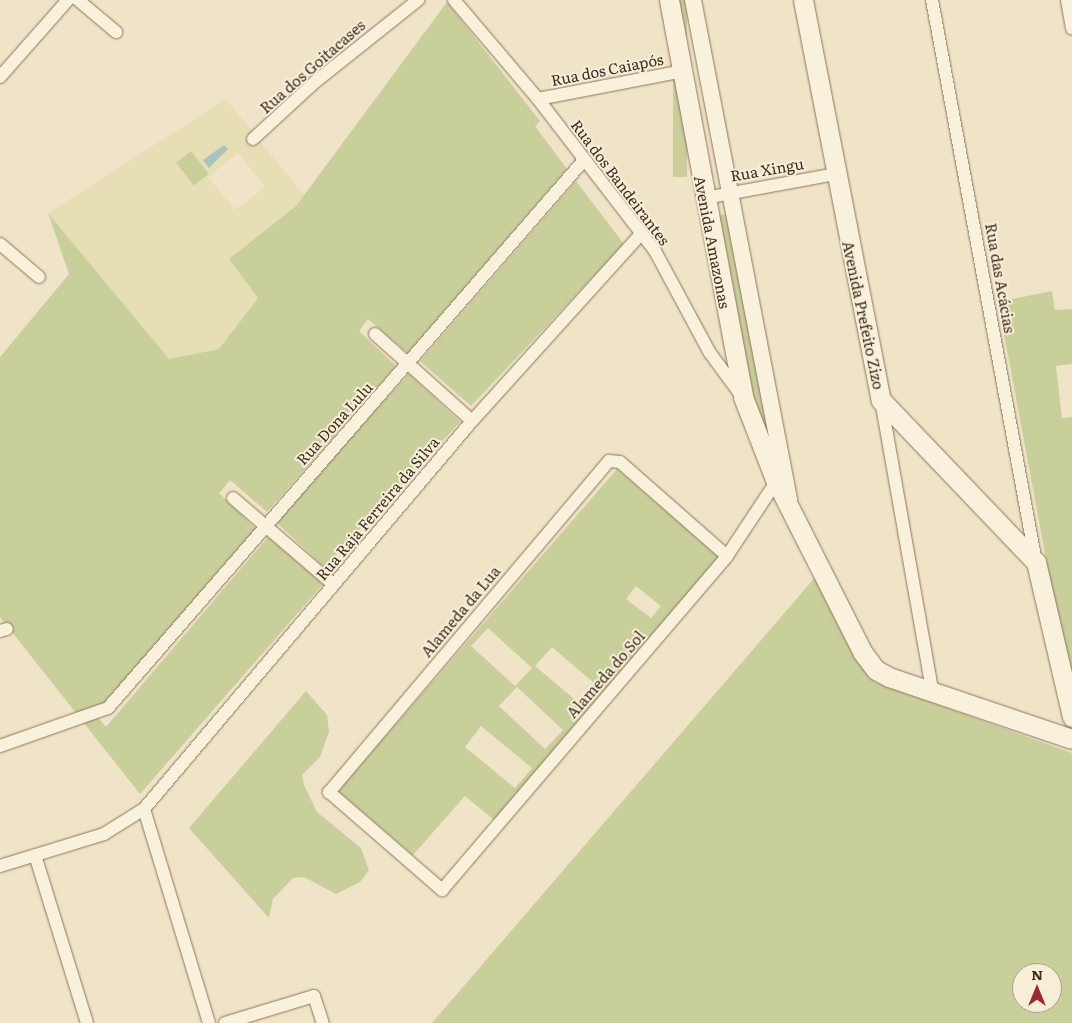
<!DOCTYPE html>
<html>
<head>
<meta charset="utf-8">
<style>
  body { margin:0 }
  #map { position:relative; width:1072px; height:1023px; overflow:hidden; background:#f0e4c8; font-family:Literata,serif }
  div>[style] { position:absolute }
  .farmland>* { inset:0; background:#e6deb5 }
  .green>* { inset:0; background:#c9cf9b; transform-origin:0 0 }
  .water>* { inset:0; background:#a9c4bc }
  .roads { filter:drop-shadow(0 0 1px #8d765c) drop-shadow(0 0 1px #8d765c) }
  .minor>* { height:12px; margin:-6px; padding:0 6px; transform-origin:6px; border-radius:6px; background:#faf1dc }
  .tertiary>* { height:16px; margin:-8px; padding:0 8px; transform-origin:8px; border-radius:8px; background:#faf1dc }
  .secondary>* { height:19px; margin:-9.5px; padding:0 9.5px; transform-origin:9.5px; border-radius:9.5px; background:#faf1dc }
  span { translate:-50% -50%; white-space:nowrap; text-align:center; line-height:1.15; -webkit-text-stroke:4px #f7eed8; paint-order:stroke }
  .street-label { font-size:15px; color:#3d2e20 }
  .north { position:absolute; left:1012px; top:963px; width:50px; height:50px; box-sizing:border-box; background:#f7eed8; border:1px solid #ada18e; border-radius:50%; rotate:0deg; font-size:14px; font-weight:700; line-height:20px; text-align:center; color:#3d2e20 }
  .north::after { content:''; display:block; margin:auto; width:18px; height:22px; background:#9e2a2b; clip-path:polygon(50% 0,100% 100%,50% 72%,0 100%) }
</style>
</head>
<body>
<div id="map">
  <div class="farmland">
    <i style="clip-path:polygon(evenodd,226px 99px,304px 195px,258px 298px,219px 349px,169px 359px,48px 213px,226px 99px,238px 153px,265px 187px,235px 210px,208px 177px,238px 153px)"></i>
  </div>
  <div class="green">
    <i style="left:673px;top:0;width:14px;height:177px"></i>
    <i style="clip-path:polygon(447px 2px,540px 121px,535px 126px,567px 169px,408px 353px,368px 319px,359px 331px,396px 366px,267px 512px,230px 480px,222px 490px,219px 493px,256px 529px,95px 714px,106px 727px,268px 537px,323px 584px,140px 794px,0 617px,0 357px,69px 274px,48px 213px,169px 359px,219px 349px,258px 298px,229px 259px,296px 206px)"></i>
    <i style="left:191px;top:151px;width:29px;height:19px;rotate:52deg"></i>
    <i style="clip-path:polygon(576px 181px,624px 244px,471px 406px,420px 361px)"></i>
    <i style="clip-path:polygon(727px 214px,767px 429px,762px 427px,746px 379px,715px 216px)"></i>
    <i style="clip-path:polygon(1052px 291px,1055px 310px,1072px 309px,1072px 364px,1056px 366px,1062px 418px,1072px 417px,1072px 698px,998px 302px)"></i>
    <i style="left:409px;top:374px;width:70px;height:199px;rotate:43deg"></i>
    <i style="clip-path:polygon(evenodd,617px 469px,721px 558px,494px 820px,465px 796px,413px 855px,338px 791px,617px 469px,636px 586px,661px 606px,651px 618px,626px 599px,636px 586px,617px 469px,488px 628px,532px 668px,515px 686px,471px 646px,488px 628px,617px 469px,552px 647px,601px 689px,585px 708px,535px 666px,552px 647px,617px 469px,517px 687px,563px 730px,545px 749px,499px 706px,517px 687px,617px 469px,481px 726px,532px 768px,515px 788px,465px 747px,481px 726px)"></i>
    <i style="clip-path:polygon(evenodd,817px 575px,860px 664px,875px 682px,1072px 753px,1072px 1023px,432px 1023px,817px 575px,1022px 973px,1052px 973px,1052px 1003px,1022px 1003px,1022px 973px)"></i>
    <i style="clip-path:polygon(306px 691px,327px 715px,329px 732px,320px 757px,302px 775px,304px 785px,317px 812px,361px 848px,369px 870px,360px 882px,336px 894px,304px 877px,293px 878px,273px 899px,269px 918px,189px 828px)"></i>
  </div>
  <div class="water">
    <i style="clip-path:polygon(224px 145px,228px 149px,209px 168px,203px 160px)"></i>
  </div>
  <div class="roads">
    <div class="minor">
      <i style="left:78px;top:0;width:50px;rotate:40.1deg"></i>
      <i style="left:454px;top:0;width:130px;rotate:49.7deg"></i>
      <i style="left:538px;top:99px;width:192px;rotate:52.4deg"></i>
      <i style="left:655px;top:251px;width:116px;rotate:61.7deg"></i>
      <i style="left:710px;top:353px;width:52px;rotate:53.6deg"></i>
      <i style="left:932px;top:0;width:572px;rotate:79.52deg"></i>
      <i style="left:1067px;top:0;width:29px;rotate:80deg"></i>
      <i style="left:0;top:77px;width:103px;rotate:-48.6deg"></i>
      <i style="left:538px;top:99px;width:148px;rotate:-10.9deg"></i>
      <i style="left:253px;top:139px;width:84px;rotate:-42.6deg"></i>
      <i style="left:315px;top:82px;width:132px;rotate:-38.5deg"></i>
      <i style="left:705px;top:198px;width:133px;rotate:-10.4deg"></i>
      <i style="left:0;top:244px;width:51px;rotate:40.2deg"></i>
      <i style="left:375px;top:334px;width:130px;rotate:41.9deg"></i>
      <i style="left:881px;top:400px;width:299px;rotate:80deg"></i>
      <i style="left:233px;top:498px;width:132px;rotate:40.7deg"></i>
      <i style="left:727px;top:556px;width:142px;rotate:-138.7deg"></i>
      <i style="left:620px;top:462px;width:11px;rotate:-175deg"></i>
      <i style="left:609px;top:461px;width:434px;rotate:130.2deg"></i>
      <i style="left:329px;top:792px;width:150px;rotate:40.9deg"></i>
      <i style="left:442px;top:890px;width:439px;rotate:-49.5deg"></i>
      <i style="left:727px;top:556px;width:96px;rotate:-56.5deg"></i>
      <i style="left:0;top:631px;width:7px;rotate:-16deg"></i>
      <i style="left:0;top:746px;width:114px;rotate:-19.4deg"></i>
      <i style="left:108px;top:708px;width:726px;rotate:-49.02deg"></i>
      <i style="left:144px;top:809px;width:224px;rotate:73.1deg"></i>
      <i style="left:35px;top:855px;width:176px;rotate:72.8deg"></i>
      <i style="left:0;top:866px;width:109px;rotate:-17.1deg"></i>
      <i style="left:104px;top:834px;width:47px;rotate:-32deg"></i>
      <i style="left:144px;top:809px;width:508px;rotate:-49.79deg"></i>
      <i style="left:472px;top:421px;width:252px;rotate:-47.9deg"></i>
      <i style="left:225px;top:1023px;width:93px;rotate:-16.9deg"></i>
      <i style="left:314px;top:996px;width:28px;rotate:72deg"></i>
    </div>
    <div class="tertiary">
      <i style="left:693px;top:0;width:508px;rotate:79.11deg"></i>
    </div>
    <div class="secondary">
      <i style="left:669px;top:0;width:404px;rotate:79.4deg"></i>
      <i style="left:743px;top:397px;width:88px;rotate:68.7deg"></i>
      <i style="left:775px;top:479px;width:195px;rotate:63.2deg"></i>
      <i style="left:863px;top:653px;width:21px;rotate:53deg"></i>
      <i style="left:876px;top:670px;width:15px;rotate:28deg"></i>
      <i style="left:889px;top:677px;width:193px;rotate:18.7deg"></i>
      <i style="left:803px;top:0;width:408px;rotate:79deg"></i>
      <i style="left:881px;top:400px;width:224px;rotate:46.3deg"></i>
      <i style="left:1036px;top:562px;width:159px;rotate:76.9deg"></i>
    </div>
  </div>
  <div class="street-label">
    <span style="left:312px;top:66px;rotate:-41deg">Rua dos Goitacases</span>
    <span style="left:607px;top:69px;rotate:-11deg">Rua dos Caiapós</span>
    <span style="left:767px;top:169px;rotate:-10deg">Rua Xingu</span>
    <span style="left:621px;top:182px;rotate:53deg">Rua dos Bandeirantes</span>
    <span style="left:713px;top:242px;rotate:79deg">Avenida Amazonas</span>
    <span style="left:1001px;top:278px;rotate:80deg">Rua das Acácias</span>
    <span style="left:864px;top:315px;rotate:78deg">Avenida Prefeito Zizo</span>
    <span style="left:334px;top:423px;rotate:-48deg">Rua Dona Lulu</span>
    <span style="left:377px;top:508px;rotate:-50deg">Rua Raja Ferreira da Silva</span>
    <span style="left:460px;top:611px;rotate:-50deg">Alameda da Lua</span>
    <span style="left:605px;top:674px;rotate:-49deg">Alameda do Sol</span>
  </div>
  <div class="north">N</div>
</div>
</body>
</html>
